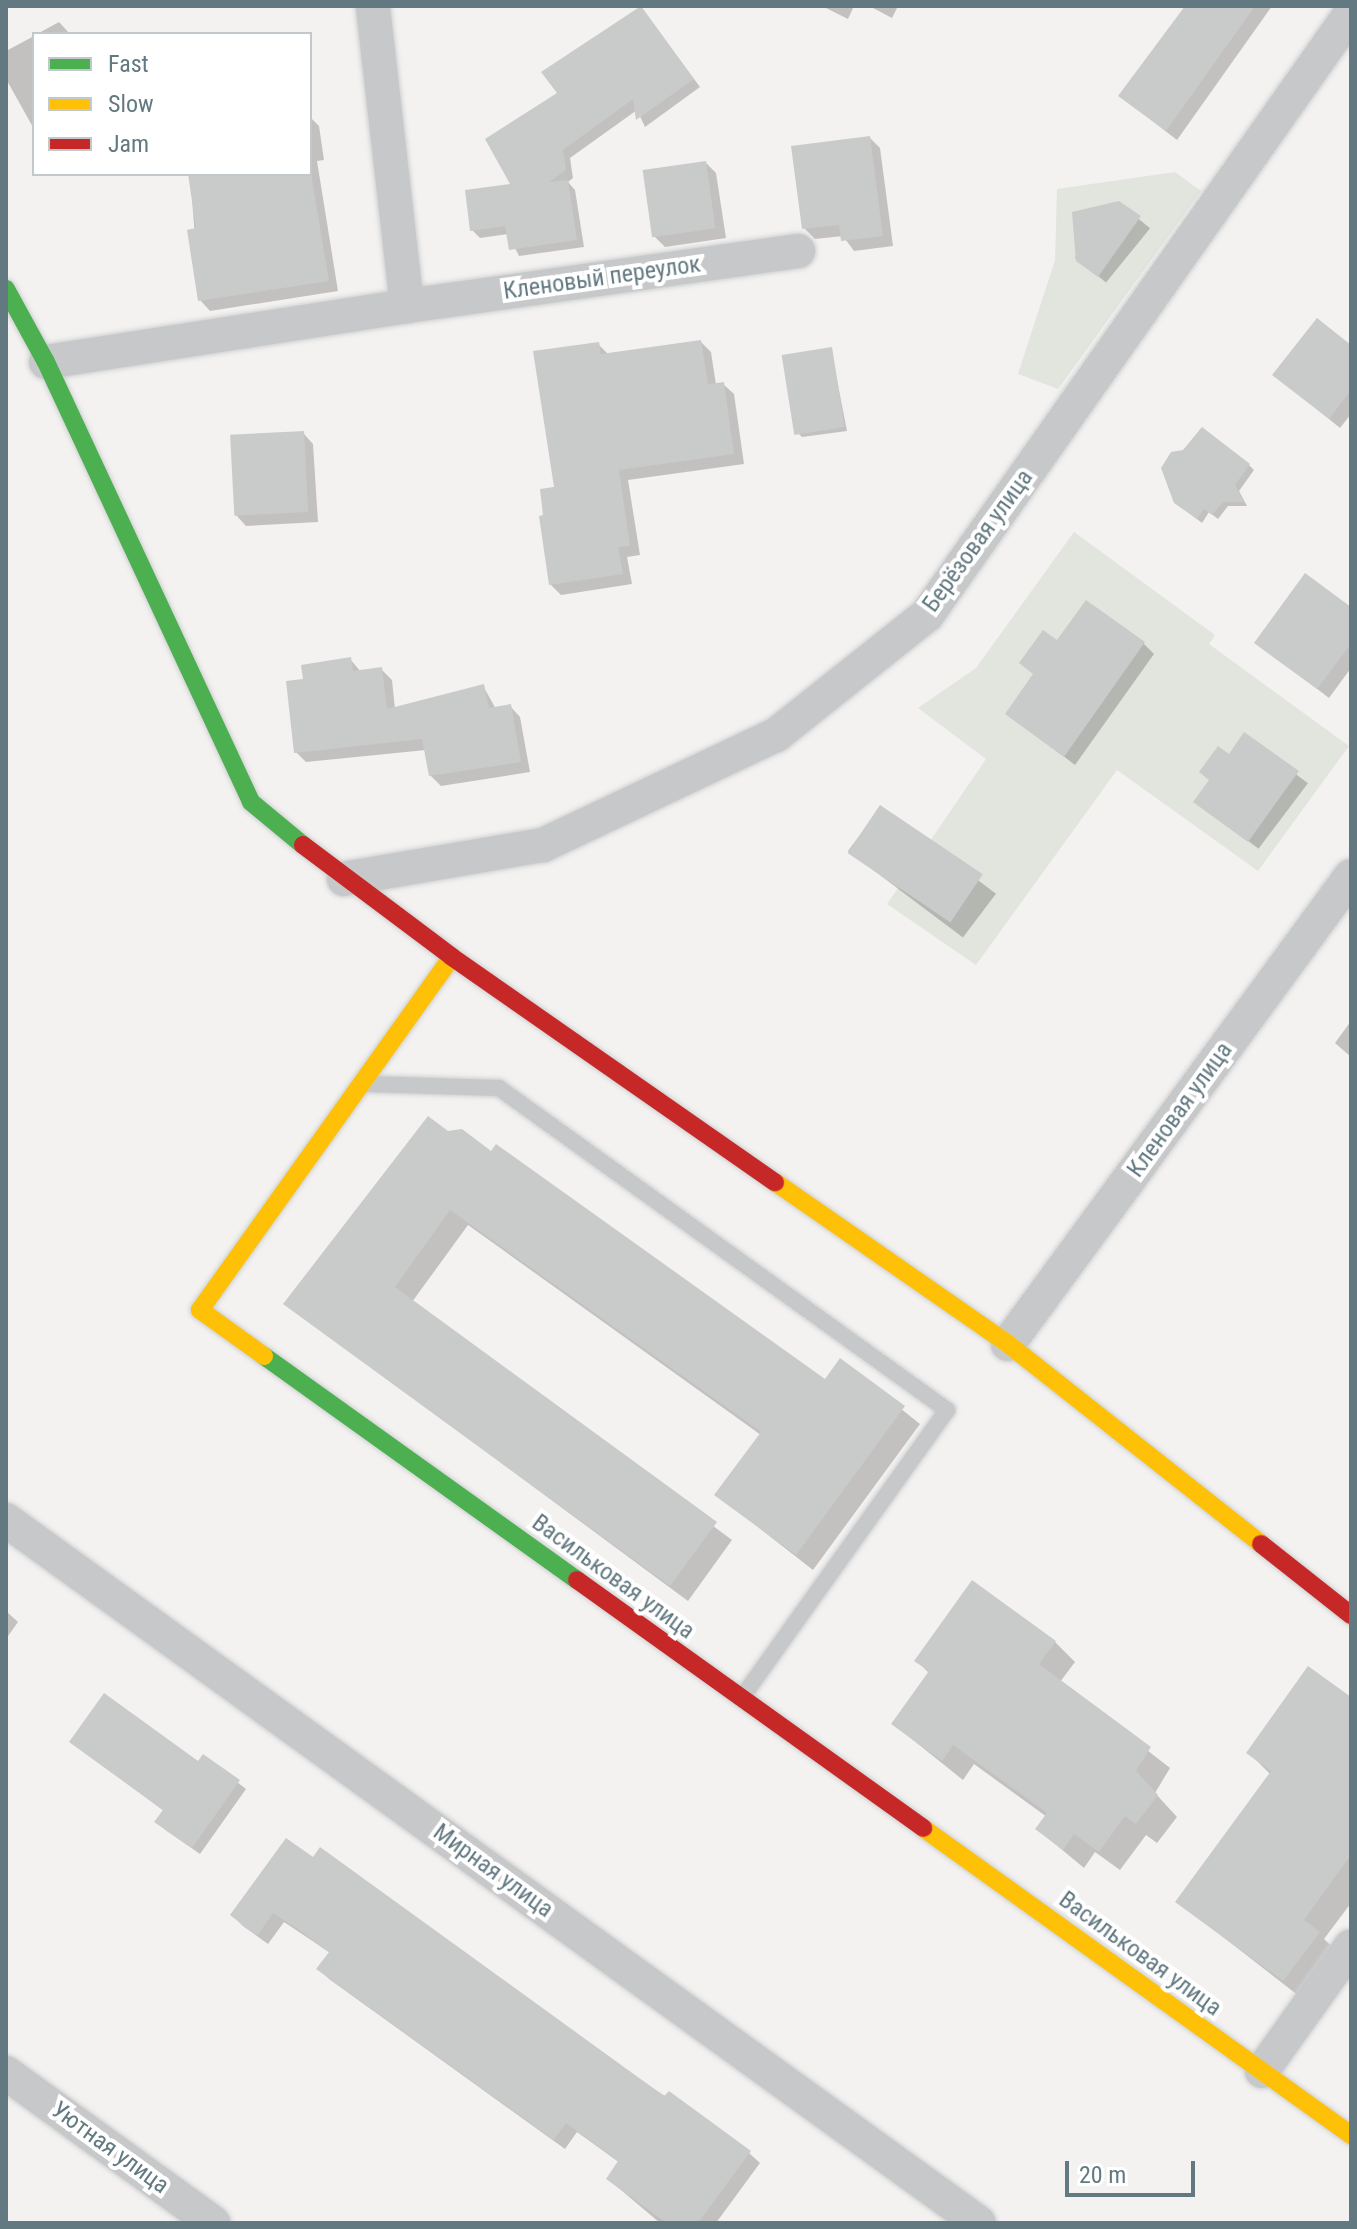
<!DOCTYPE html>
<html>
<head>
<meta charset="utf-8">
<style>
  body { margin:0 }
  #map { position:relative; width:1357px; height:2229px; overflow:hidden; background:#f3f2f1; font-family:"Roboto Condensed",sans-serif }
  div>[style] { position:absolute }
  .green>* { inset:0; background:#e2e4de }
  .shadow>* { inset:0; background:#0003; transform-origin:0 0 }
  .building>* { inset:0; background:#c9caca; transform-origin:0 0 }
  .roads { filter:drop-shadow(0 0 2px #cfd0d1) drop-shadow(0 0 2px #cfd0d1) }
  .lane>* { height:16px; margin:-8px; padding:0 8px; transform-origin:8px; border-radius:8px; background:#c7c8c9 }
  .street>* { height:34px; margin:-17px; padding:0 17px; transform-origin:17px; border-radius:17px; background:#c7c8c9 }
  .fast>* { height:18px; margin:-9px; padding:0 9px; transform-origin:9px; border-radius:9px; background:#4caf50 }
  .slow>* { height:18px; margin:-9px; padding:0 9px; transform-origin:9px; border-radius:9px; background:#ffc107 }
  .jam>* { height:18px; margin:-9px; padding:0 9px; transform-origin:9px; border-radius:9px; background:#c62828 }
  span { translate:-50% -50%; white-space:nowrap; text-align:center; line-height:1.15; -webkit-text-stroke:8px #fff; paint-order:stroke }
  .street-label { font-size:24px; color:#637981 }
  .frame { position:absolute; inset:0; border:8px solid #637981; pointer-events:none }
  .legend { position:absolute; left:32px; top:32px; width:280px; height:144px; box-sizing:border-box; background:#fff; border:2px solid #c1c9cd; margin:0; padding:10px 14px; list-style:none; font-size:24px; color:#637981 }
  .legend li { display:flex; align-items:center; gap:16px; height:40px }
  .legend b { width:40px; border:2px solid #c1c9cd }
  .scale { position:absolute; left:1065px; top:2161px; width:130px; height:36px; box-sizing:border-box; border:4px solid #637981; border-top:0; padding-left:10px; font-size:24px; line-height:28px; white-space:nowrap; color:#637981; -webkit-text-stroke:6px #fff; paint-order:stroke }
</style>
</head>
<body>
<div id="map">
  <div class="green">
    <i style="clip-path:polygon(1175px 172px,1201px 191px,1058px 389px,1018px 374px,1055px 260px,1057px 189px)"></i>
    <i style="clip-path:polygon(1074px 532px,1215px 635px,1209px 644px,1349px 746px,1258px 871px,1117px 770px,976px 965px,887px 904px,986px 759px,918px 708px,976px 668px)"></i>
  </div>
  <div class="shadow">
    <i style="clip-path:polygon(822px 6px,854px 6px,848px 19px)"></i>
    <i style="clip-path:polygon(869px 6px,898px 6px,892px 18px)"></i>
    <i style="clip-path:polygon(1186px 6px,1272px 6px,1177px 140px,1120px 96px)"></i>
    <i style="clip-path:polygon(641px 8px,700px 87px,645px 127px,637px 110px,570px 158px,573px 178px,568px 182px,575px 190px,584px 247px,519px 256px,508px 234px,480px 238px,472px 230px,513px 186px,560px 94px)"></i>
    <i style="clip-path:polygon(59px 22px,70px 34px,37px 34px)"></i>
    <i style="clip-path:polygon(34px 36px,34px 129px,6px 79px,6px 51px)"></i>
    <i style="clip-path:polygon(310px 117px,319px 126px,324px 160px,317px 161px,338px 291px,210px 311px,200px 300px,190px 174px,310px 174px)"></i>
    <i style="clip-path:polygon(870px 138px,880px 148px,893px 246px,854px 251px,843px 236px,815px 239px,804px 228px)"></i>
    <i style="clip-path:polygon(706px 163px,716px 173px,726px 238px,665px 247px,654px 236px)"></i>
    <i style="left:1119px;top:203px;width:40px;height:70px;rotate:39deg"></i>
    <i style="clip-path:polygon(701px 342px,711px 352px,716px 385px,723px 384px,734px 394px,744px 464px,628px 480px,640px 555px,627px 557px,632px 584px,561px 595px,551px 585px,546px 517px,598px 344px,609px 355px)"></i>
    <i style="clip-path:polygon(1351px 348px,1351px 414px,1340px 428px,1275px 375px)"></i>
    <i style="clip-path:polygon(831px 349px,847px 431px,802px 437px,797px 432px)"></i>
    <i style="clip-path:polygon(303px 433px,313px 444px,318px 522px,246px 526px,236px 515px)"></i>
    <i style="clip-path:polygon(1249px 465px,1254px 470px,1239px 491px,1247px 506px,1228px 506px,1218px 519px,1209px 512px,1202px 523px,1181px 507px)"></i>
    <i style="clip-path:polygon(1351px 609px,1351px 668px,1329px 698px,1256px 642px)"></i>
    <i style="clip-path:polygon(1058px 643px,1143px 643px,1154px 654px,1075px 765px,1008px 714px)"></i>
    <i style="clip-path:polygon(350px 659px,361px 672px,381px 669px,392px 680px,395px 709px,483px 686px,496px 709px,510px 706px,520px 717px,530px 772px,441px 786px,430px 775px,426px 750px,306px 762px,296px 752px,305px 680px)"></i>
    <i style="left:1244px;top:735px;width:80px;height:82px;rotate:37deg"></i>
    <i style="left:881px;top:807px;width:144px;height:55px;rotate:37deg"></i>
    <i style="clip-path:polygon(1351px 1021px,1351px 1057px,1335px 1043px)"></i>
    <i style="clip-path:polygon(428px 1119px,825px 1382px,841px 1361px,920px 1424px,813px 1570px,717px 1495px,761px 1435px,468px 1225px,412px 1302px,732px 1540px,688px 1601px,286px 1304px)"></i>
    <i style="clip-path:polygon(6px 1611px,18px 1622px,6px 1639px)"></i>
    <i style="clip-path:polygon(1055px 1642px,1075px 1662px,1060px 1682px,1170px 1768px,1155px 1793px,1177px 1817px,1157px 1843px,1146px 1835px,1120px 1870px,1095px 1852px,1084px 1868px,1037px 1829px,1047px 1817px,974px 1764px,963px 1780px,893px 1724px,930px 1674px,916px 1660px)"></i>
    <i style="clip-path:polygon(1351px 1700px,1351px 1903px,1324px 1939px,1339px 1953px,1304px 2000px,1178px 1902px,1270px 1774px,1249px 1753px)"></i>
    <i style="clip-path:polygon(71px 1742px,198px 1764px,204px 1756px,246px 1789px,200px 1854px,164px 1829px,164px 1811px)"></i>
    <i style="clip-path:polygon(286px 1840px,749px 2153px,760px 2163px,716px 2223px,660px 2223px,608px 2179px,620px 2163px,577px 2132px,565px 2149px,329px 1979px,319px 1969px,330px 1953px,314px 1942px,284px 1922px,268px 1944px,243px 1926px,232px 1915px)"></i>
  </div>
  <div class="building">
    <i style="clip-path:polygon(641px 6px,694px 79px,636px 120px,633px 99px,563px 150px,566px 170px,549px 182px,568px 180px,577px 240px,509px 250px,505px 226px,470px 231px,465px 190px,510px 184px,485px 139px,557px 93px,541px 72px)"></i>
    <i style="clip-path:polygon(1185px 6px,1255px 6px,1166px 131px,1118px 96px)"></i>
    <i style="clip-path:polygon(870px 136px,883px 236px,841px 241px,839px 225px,802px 229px,791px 146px)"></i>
    <i style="left:706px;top:161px;width:68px;height:64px;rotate:82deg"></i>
    <i style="clip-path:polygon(188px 174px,311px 174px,329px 281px,198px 301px,187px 230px,196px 228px)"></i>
    <i style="clip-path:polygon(1119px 201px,1141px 216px,1098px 277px,1076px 261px,1072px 212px)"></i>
    <i style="clip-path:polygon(1317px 318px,1351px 345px,1351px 390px,1329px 419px,1272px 375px)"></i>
    <i style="clip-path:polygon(701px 340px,708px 384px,724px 382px,734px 454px,619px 470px,630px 546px,618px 547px,623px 574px,549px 585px,539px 516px,543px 515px,540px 489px,554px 487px,533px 351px,599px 342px,601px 354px)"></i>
    <i style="left:832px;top:347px;width:81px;height:51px;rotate:81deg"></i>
    <i style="clip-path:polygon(1202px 427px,1250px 464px,1235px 485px,1244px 502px,1223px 502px,1212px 515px,1204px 509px,1197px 519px,1174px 503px,1161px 468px,1171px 452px,1183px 450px)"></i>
    <i style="left:304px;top:431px;width:81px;height:74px;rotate:87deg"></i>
    <i style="clip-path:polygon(1305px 573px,1351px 607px,1351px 644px,1317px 689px,1254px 643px)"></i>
    <i style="clip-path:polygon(1086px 600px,1145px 642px,1064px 757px,1005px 714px,1033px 674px,1019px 663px,1043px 630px,1057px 640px)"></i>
    <i style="clip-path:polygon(351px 657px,353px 671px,382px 667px,387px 709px,484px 684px,489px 708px,511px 704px,521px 762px,429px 776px,422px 739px,294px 753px,286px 681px,303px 679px,301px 665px)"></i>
    <i style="clip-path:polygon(1244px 732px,1299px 771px,1248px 842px,1193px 802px,1209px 780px,1199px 772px,1218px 746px,1229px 754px)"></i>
    <i style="left:880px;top:805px;width:124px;height:58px;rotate:34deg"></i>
    <i style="clip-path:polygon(428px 1116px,448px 1131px,462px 1129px,491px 1151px,496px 1144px,825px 1379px,840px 1358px,905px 1406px,796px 1555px,714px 1495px,761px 1432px,450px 1210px,395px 1287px,717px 1522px,670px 1586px,283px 1304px)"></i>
    <i style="clip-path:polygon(972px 1580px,1056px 1641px,1039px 1664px,1151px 1747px,1136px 1771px,1158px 1795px,1136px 1824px,1125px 1816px,1099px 1852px,1074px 1834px,1063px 1850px,1035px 1829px,1047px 1813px,953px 1745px,942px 1761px,891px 1724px,929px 1671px,914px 1661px)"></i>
    <i style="clip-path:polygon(1308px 1666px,1351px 1697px,1351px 1855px,1304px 1920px,1320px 1932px,1283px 1981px,1175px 1902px,1271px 1771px,1246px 1753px)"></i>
    <i style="clip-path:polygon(104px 1693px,198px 1761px,203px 1754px,240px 1780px,192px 1848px,154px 1822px,163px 1810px,69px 1742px)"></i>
    <i style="clip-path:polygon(286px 1838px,313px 1857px,320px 1847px,664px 2096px,669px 2091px,751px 2151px,698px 2223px,667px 2223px,606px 2179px,618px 2161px,566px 2123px,554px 2140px,316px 1969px,329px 1952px,302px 1932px,273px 1913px,257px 1936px,230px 1915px)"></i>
  </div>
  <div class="roads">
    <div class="lane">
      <i style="left:367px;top:1084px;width:132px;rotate:1.7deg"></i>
      <i style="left:499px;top:1088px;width:552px;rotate:35.71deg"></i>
      <i style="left:947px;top:1410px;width:353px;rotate:125.5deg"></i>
    </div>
    <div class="street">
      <i style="left:407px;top:306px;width:395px;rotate:-8deg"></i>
      <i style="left:46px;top:362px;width:365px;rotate:-8.8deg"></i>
      <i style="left:407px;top:306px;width:302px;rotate:-96.5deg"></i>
      <i style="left:344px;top:879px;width:202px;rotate:-9.7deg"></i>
      <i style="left:543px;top:845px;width:258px;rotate:-25.3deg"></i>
      <i style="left:776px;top:735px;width:193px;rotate:-38.5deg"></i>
      <i style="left:927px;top:615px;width:736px;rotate:-54.84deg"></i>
      <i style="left:1008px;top:1344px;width:580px;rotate:-53.76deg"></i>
      <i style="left:6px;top:1520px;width:1200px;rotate:35.85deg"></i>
      <i style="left:1262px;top:2071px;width:153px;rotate:-54.5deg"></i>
      <i style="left:6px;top:2073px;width:256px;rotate:35.9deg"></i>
    </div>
    <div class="fast">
      <i style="left:6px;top:289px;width:83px;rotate:61.3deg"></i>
      <i style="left:46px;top:362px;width:485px;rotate:65deg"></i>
      <i style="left:251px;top:802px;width:67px;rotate:39.6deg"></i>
      <i style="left:264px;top:1356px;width:385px;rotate:35.6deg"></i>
    </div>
    <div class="slow">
      <i style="left:775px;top:1182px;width:284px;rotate:34.8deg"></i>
      <i style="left:1008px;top:1344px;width:323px;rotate:38.3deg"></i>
      <i style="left:264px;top:1356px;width:79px;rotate:-144.3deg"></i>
      <i style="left:200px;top:1310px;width:434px;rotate:-54.5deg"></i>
      <i style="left:923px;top:1828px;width:527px;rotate:35.65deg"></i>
    </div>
    <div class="jam">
      <i style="left:303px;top:845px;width:186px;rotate:36.9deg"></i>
      <i style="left:452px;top:957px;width:394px;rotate:34.9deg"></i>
      <i style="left:1261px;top:1544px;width:115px;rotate:38.3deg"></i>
      <i style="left:577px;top:1580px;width:426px;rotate:35.6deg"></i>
    </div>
  </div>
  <div class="street-label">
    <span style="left:602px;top:278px;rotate:-8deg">Кленовый переулок</span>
    <span style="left:978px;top:541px;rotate:-54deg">Берёзовая улица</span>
    <span style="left:1180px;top:1110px;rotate:-54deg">Кленовая улица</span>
    <span style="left:613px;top:1577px;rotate:36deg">Васильковая улица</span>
    <span style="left:493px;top:1871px;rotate:36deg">Мирная улица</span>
    <span style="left:1140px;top:1954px;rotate:36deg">Васильковая улица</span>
    <span style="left:110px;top:2148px;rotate:36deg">Уютная улица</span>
  </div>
  <div class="frame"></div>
  <ul class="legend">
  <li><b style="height:10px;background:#4caf50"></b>Fast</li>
  <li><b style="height:10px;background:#ffc107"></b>Slow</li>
  <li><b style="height:10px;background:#c62828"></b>Jam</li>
  </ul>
  <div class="scale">20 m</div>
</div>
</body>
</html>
